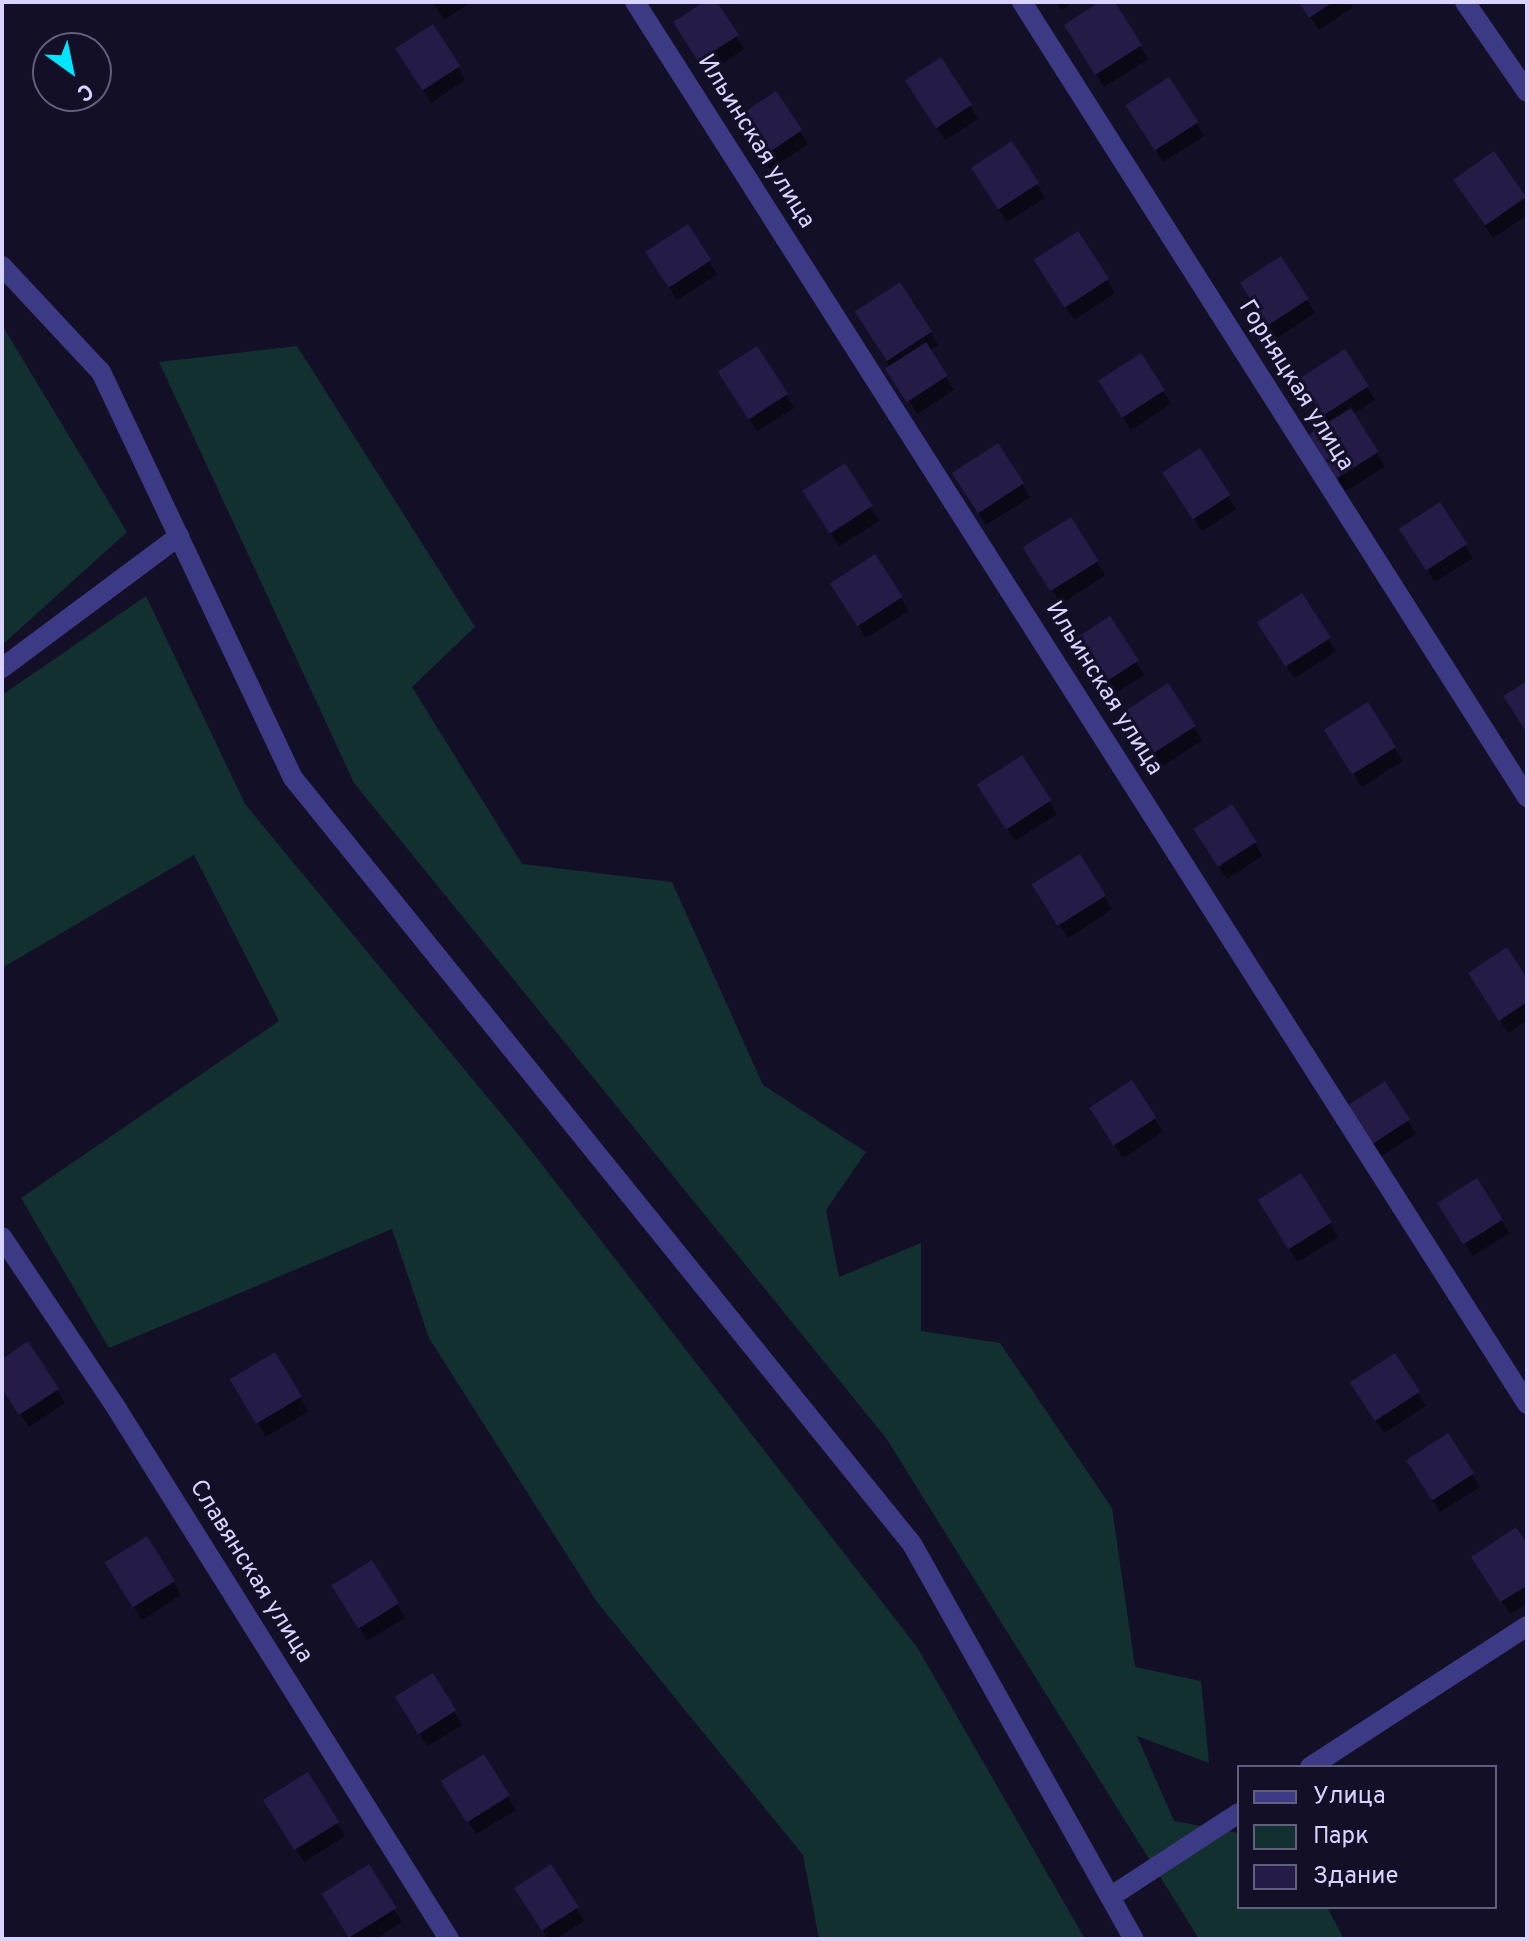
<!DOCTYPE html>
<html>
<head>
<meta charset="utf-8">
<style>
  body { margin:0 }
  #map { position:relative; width:1529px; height:1941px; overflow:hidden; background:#130f26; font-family:Overpass,sans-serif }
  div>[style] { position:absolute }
  .green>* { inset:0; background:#12302f }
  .shadow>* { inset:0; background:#0007; transform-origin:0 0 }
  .building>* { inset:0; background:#241b47; transform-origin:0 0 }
  .minor>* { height:20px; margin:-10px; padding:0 10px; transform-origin:10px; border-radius:10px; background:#3d3a85 }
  span { translate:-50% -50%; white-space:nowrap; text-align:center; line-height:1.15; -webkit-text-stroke:6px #130f26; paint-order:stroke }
  .street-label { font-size:24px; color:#d9d4ff }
  .frame { position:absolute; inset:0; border:4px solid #d9d4ff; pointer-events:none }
  .legend { position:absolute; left:1237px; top:1765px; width:260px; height:144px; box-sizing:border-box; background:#130f26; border:2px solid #625e7d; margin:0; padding:10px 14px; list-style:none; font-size:24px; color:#d9d4ff }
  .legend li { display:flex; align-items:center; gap:16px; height:40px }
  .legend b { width:40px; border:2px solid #625e7d }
  .north { position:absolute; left:32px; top:32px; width:80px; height:80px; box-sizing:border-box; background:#130f26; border:2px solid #625e7d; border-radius:50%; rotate:147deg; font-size:22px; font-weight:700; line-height:32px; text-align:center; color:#d9d4ff }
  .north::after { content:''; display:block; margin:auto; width:28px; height:36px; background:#00e5ff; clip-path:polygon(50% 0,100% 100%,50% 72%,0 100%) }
</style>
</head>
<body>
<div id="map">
  <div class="green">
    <i style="clip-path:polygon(2px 325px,127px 532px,2px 645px)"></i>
    <i style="clip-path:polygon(297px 346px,475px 627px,412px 687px,522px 864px,672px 882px,763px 1085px,866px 1152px,826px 1210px,839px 1277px,921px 1243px,921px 1331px,1000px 1343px,1112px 1508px,1135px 1667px,1201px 1681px,1209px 1763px,1137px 1736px,1174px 1821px,1239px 1833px,1239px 1907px,1327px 1907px,1344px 1939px,1199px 1939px,886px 1438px,354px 783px,159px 362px)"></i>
    <i style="clip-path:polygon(146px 596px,245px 804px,522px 1139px,917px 1647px,1085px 1939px,819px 1939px,803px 1855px,597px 1602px,429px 1338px,392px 1229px,109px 1348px,21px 1198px,279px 1021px,194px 855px,2px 968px,2px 695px)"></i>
  </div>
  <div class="shadow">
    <i style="clip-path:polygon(433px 2px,471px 2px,444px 20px)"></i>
    <i style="clip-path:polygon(708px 2px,715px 2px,744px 49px,708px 73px,684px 35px)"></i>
    <i style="clip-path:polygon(1056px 2px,1074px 2px,1061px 10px)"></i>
    <i style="clip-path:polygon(1103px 2px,1113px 2px,1148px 59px,1104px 87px,1074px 39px)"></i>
    <i style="clip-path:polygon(1300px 2px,1350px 2px,1353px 7px,1319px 30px)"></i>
    <i style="clip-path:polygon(405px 62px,458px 67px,465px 80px,431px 103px)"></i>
    <i style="clip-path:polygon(916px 93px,970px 106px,978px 119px,945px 140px)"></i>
    <i style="clip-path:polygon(776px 94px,808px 144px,770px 169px,746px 131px)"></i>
    <i style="clip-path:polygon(1135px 119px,1196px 123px,1204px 136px,1163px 162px)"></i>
    <i style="clip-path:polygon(1012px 144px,1045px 198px,1007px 222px,981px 182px)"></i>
    <i style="clip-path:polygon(1494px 154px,1527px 204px,1527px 215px,1493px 238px,1463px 193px)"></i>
    <i style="clip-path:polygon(687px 226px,717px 274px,677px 300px,655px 265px)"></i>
    <i style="clip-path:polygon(1078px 234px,1115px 293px,1074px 320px,1044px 273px)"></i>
    <i style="clip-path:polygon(1250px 296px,1307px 300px,1315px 313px,1277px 338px)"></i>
    <i style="clip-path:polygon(865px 325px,930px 332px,938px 345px,929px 350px,954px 390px,917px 414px)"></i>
    <i style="clip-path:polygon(1344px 351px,1375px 400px,1353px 414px,1385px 466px,1346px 491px,1319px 449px,1330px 424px,1309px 392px)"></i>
    <i style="clip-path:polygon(1140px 356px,1171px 404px,1131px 430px,1108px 394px)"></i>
    <i style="clip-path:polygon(727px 385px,786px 395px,794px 408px,757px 431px)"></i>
    <i style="clip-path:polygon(1199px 451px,1236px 509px,1202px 531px,1173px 486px)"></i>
    <i style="clip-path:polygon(844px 466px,879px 521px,839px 546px,812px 504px)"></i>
    <i style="clip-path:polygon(1022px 484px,1030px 497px,986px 525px,962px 486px)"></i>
    <i style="clip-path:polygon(1440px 505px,1473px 558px,1435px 582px,1409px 542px)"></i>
    <i style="clip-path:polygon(1033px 562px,1097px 562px,1105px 575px,1061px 604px)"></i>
    <i style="clip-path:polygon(1302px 596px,1336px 652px,1294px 678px,1267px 636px)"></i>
    <i style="clip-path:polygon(840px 597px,901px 598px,909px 611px,866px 638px)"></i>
    <i style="clip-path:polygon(1109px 619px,1144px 675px,1104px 700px,1077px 658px)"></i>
    <i style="clip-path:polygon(1168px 686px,1202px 740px,1160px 768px,1133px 726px)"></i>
    <i style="clip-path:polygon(1334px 744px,1395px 748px,1402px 761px,1362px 787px)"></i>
    <i style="clip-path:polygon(987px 798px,1049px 801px,1057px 814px,1015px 841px)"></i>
    <i style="clip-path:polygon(1203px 843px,1255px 843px,1262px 856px,1227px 879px)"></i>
    <i style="clip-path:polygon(1104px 896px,1112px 909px,1068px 938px,1043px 899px)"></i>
    <i style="clip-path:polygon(1527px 982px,1527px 1020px,1508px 1033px,1478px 986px)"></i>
    <i style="clip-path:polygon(1131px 1082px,1163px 1132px,1123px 1158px,1099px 1121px)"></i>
    <i style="clip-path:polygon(1354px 1121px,1408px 1121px,1416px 1134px,1378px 1158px)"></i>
    <i style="clip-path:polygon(1300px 1176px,1338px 1237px,1298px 1262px,1268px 1215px)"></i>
    <i style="clip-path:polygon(1447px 1217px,1501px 1220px,1509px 1233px,1473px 1256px)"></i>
    <i style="left:274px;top:1355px;width:66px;height:49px;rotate:59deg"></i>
    <i style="clip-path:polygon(2px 1361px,57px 1390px,65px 1403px,29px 1427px,2px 1387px)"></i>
    <i style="clip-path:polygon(1418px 1393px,1426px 1406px,1384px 1433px,1360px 1396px)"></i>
    <i style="clip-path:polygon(1448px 1436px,1480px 1487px,1440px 1512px,1416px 1474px)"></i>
    <i style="clip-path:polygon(147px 1538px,181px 1595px,142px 1620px,115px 1576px)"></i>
    <i style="clip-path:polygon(1527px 1548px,1527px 1603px,1510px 1614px,1482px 1571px)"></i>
    <i style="left:372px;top:1563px;width:64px;height:44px;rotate:59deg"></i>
    <i style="clip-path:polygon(433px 1676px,462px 1725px,427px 1746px,405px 1711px)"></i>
    <i style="clip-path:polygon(484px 1757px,516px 1810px,476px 1834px,452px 1795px)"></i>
    <i style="clip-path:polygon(274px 1814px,337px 1823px,345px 1836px,304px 1862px)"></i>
    <i style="clip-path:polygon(550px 1866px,584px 1921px,556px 1939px,548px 1939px,517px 1888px)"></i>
    <i style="clip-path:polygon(368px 1867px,402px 1922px,375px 1939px,352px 1939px,332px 1908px)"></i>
  </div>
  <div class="building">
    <i style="clip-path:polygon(704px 2px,717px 2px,739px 35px,698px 61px,673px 22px)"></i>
    <i style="clip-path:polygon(1099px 2px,1115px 2px,1142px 45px,1095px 75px,1064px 25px)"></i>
    <i style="clip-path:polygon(1299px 2px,1333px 2px,1309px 18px)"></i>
    <i style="left:433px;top:24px;width:50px;height:45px;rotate:57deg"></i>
    <i style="left:941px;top:57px;width:57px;height:43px;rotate:57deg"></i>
    <i style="left:1169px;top:77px;width:54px;height:52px;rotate:57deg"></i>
    <i style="left:776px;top:91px;width:47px;height:48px;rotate:56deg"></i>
    <i style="left:1012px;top:141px;width:50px;height:49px;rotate:57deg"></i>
    <i style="left:1494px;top:151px;width:56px;height:50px;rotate:55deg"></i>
    <i style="left:688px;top:224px;width:43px;height:51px;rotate:57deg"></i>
    <i style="left:1078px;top:231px;width:57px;height:53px;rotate:57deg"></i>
    <i style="left:1281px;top:256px;width:51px;height:49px;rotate:57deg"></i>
    <i style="left:900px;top:282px;width:59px;height:54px;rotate:57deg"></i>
    <i style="left:926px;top:342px;width:40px;height:49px;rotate:57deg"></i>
    <i style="left:757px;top:346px;width:57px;height:47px;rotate:57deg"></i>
    <i style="left:1345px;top:349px;width:44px;height:55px;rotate:57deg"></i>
    <i style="left:1141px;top:353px;width:44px;height:51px;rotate:57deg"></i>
    <i style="left:1351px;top:408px;width:52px;height:50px;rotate:58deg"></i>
    <i style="left:998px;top:443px;width:48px;height:55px;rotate:57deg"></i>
    <i style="left:1200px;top:448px;width:56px;height:45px;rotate:57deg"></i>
    <i style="left:845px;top:463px;width:51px;height:51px;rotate:57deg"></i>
    <i style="left:1440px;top:502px;width:50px;height:49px;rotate:57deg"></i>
    <i style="left:1071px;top:517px;width:52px;height:57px;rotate:58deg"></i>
    <i style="left:875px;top:554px;width:51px;height:54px;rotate:57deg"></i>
    <i style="left:1302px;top:593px;width:53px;height:54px;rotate:57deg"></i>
    <i style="left:1110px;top:616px;width:53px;height:51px;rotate:57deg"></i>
    <i style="clip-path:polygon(1527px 681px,1527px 733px,1503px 696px)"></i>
    <i style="left:1168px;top:683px;width:51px;height:54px;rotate:57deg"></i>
    <i style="left:1368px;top:702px;width:53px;height:52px;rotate:58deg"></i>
    <i style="left:1022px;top:755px;width:54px;height:54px;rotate:57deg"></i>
    <i style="left:1232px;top:804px;width:45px;height:46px;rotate:57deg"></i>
    <i style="left:1080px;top:854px;width:49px;height:57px;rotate:58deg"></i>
    <i style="clip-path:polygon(1507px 947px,1527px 978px,1527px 1002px,1499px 1021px,1468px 973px)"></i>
    <i style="left:1132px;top:1080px;width:45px;height:51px;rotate:57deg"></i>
    <i style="left:1385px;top:1081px;width:46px;height:49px;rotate:57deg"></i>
    <i style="left:1301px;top:1173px;width:58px;height:51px;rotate:58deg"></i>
    <i style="left:1477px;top:1178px;width:49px;height:47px;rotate:58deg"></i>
    <i style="clip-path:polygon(28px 1341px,59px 1389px,19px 1415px,2px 1389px,2px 1359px)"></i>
    <i style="left:275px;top:1352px;width:52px;height:53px;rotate:59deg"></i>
    <i style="left:1395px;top:1353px;width:46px;height:54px;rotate:57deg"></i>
    <i style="left:1448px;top:1433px;width:48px;height:50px;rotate:57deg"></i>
    <i style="clip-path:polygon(1516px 1527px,1527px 1544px,1527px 1586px,1500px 1602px,1471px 1557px)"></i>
    <i style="left:147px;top:1536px;width:53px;height:50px;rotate:58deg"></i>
    <i style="left:372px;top:1560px;width:51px;height:48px;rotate:58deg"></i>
    <i style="left:433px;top:1673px;width:44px;height:45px;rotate:58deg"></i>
    <i style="left:484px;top:1754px;width:49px;height:51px;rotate:58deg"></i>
    <i style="left:308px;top:1772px;width:59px;height:53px;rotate:58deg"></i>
    <i style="left:369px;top:1864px;width:52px;height:56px;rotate:58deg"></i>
    <i style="left:551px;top:1864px;width:51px;height:44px;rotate:57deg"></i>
  </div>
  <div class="minor">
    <i style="left:635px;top:2px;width:1662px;rotate:57.53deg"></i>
    <i style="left:1022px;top:2px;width:942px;rotate:57.58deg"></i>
    <i style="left:1465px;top:2px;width:109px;rotate:55.4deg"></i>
    <i style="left:2px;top:266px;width:145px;rotate:47deg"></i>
    <i style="left:101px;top:372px;width:449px;rotate:64.7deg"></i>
    <i style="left:293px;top:778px;width:985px;rotate:51.06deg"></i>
    <i style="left:912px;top:1544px;width:453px;rotate:60.7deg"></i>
    <i style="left:2px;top:668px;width:221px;rotate:-36.7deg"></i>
    <i style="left:2px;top:1237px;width:207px;rotate:56.2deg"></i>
    <i style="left:117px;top:1409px;width:625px;rotate:57.94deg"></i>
    <i style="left:1310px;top:1767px;width:259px;rotate:-33deg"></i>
    <i style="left:1110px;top:1897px;width:154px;rotate:-33.1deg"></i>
  </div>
  <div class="street-label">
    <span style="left:755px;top:142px;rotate:58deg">Ильинская улица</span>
    <span style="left:1295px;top:386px;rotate:58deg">Горняцкая улица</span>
    <span style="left:1103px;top:689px;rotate:58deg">Ильинская улица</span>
    <span style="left:250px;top:1572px;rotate:58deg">Славянская улица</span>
  </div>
  <div class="frame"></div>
  <ul class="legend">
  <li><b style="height:10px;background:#3d3a85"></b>Улица</li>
  <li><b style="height:22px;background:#12302f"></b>Парк</li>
  <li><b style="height:22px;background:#241b47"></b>Здание</li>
  </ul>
  <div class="north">С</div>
</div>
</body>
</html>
